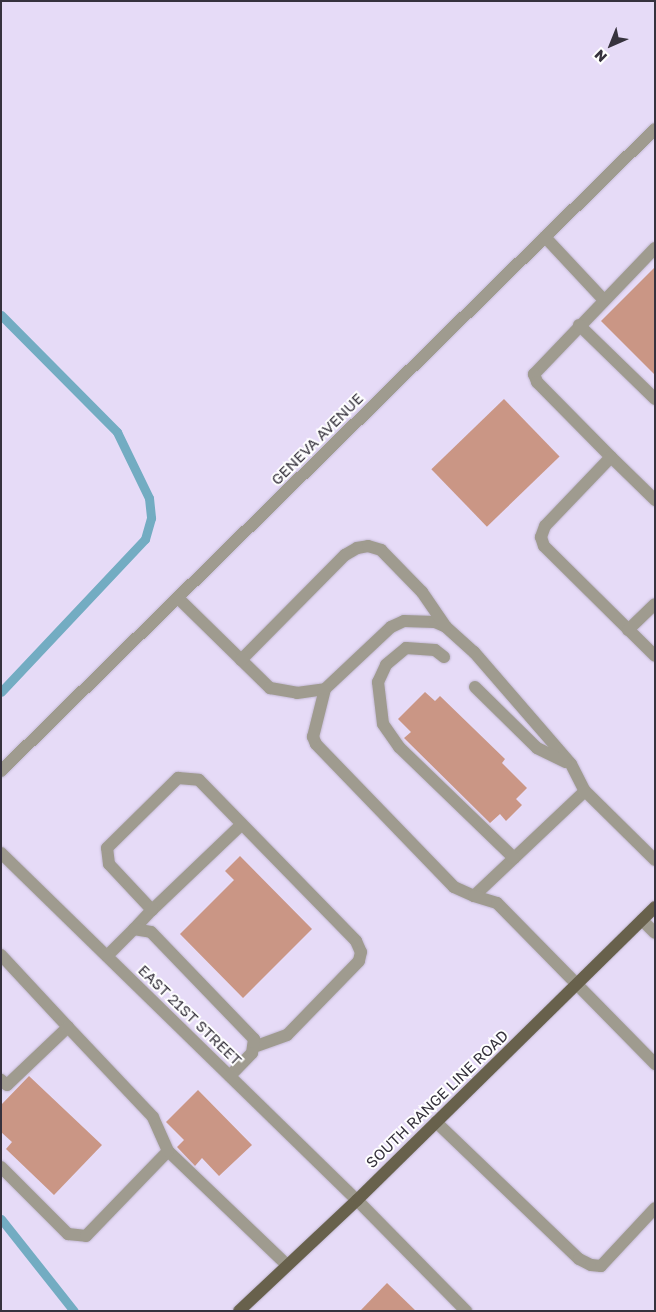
<!DOCTYPE html>
<html>
<head>
<meta charset="utf-8">
<style>
  body { margin:0 }
  #map { position:relative; width:656px; height:1312px; overflow:hidden; background:#e6dbf7; font-family:"Golos Text",sans-serif }
  div>[style] { position:absolute }
  .stream>* { height:9px; margin:-4.5px; padding:0 4.5px; transform-origin:4.5px; border-radius:4.5px; background:#73acc2 }
  .building>* { inset:0; background:#ca9685; transform-origin:0 0 }
  .roads { filter:drop-shadow(0 0 1px #c3b9d2) drop-shadow(0 0 1px #c3b9d2) }
  .service>* { height:12px; margin:-6px; padding:0 6px; transform-origin:6px; border-radius:6px; background:#9f9b8f }
  .minor>* { height:12px; margin:-6px; padding:0 6px; transform-origin:6px; border-radius:6px; background:#9f9b8f }
  .primary>* { height:12px; margin:-6px; padding:0 6px; transform-origin:6px; border-radius:6px; background:#68614c }
  span { translate:-50% -50%; white-space:nowrap; text-align:center; line-height:1.15; -webkit-text-stroke:4px #fff; paint-order:stroke }
  .street-label { font-size:15px; color:#36323d }
  .frame { position:absolute; inset:0; border:2px solid #36323d; pointer-events:none }
  .north { position:absolute; left:586px; top:20px; width:50px; height:50px; -webkit-text-stroke:4px #fff; paint-order:stroke; rotate:224deg; font-size:14px; font-weight:700; line-height:20px; text-align:center; color:#36323d }
  .north::after { content:''; display:block; margin:auto; width:18px; height:22px; background:#36323d; clip-path:polygon(50% 0,100% 100%,50% 72%,0 100%) }
</style>
</head>
<body>
<div id="map">
  <div class="stream">
    <i style="left:1px;top:315px;width:165px;rotate:45.2deg"></i>
    <i style="left:117px;top:432px;width:73px;rotate:64.1deg"></i>
    <i style="left:149px;top:498px;width:20px;rotate:84deg"></i>
    <i style="left:151px;top:518px;width:22px;rotate:106deg"></i>
    <i style="left:145px;top:539px;width:210px;rotate:133.3deg"></i>
    <i style="left:1px;top:1219px;width:117px;rotate:51.6deg"></i>
  </div>
  <div class="building">
    <i style="clip-path:polygon(655px 267px,655px 375px,601px 321px)"></i>
    <i style="left:504px;top:399px;width:80px;height:101px;rotate:46deg"></i>
    <i style="clip-path:polygon(425px 692px,435px 701px,440px 696px,505px 759px,502px 763px,527px 788px,516px 799px,522px 805px,506px 821px,500px 814px,490px 823px,404px 738px,411px 732px,398px 719px)"></i>
    <i style="clip-path:polygon(240px 856px,312px 929px,243px 998px,180px 934px,234px 880px,225px 871px)"></i>
    <i style="clip-path:polygon(29px 1076px,102px 1145px,54px 1195px,6px 1149px,12px 1142px,1px 1132px,1px 1105px)"></i>
    <i style="clip-path:polygon(198px 1090px,252px 1145px,219px 1176px,202px 1158px,195px 1166px,177px 1147px,184px 1140px,166px 1122px)"></i>
    <i style="clip-path:polygon(387px 1283px,416px 1311px,360px 1311px)"></i>
  </div>
  <div class="roads">
    <div class="service">
      <i style="left:545px;top:237px;width:86px;rotate:46.9deg"></i>
      <i style="left:655px;top:248px;width:175px;rotate:133.8deg"></i>
      <i style="left:534px;top:374px;width:9px;rotate:69deg"></i>
      <i style="left:537px;top:382px;width:105px;rotate:45.4deg"></i>
      <i style="left:611px;top:457px;width:95px;rotate:133.7deg"></i>
      <i style="left:545px;top:526px;width:12px;rotate:110deg"></i>
      <i style="left:541px;top:537px;width:9px;rotate:72deg"></i>
      <i style="left:544px;top:546px;width:156px;rotate:44.7deg"></i>
      <i style="left:579px;top:325px;width:106px;rotate:44.2deg"></i>
      <i style="left:611px;top:457px;width:62px;rotate:44.3deg"></i>
      <i style="left:178px;top:598px;width:129px;rotate:44.4deg"></i>
      <i style="left:270px;top:688px;width:27px;rotate:10deg"></i>
      <i style="left:297px;top:693px;width:28px;rotate:-8deg"></i>
      <i style="left:404px;top:621px;width:31px;rotate:2deg"></i>
      <i style="left:435px;top:622px;width:12px;rotate:24deg"></i>
      <i style="left:446px;top:627px;width:38px;rotate:42deg"></i>
      <i style="left:474px;top:652px;width:148px;rotate:49.1deg"></i>
      <i style="left:571px;top:764px;width:30px;rotate:63deg"></i>
      <i style="left:585px;top:791px;width:153px;rotate:136.6deg"></i>
      <i style="left:474px;top:896px;width:22px;rotate:-156deg"></i>
      <i style="left:454px;top:887px;width:199px;rotate:-134deg"></i>
      <i style="left:316px;top:744px;width:8px;rotate:-113deg"></i>
      <i style="left:313px;top:737px;width:49px;rotate:-76deg"></i>
      <i style="left:325px;top:689px;width:91px;rotate:-43.2deg"></i>
      <i style="left:391px;top:627px;width:14px;rotate:-25deg"></i>
      <i style="left:628px;top:630px;width:37px;rotate:-44deg"></i>
      <i style="left:444px;top:657px;width:11px;rotate:-142deg"></i>
      <i style="left:435px;top:650px;width:29px;rotate:-176deg"></i>
      <i style="left:406px;top:648px;width:26px;rotate:140deg"></i>
      <i style="left:386px;top:665px;width:19px;rotate:115deg"></i>
      <i style="left:378px;top:682px;width:42px;rotate:83.2deg"></i>
      <i style="left:383px;top:724px;width:28px;rotate:55deg"></i>
      <i style="left:399px;top:747px;width:160px;rotate:44deg"></i>
      <i style="left:241px;top:660px;width:148px;rotate:-45.3deg"></i>
      <i style="left:345px;top:555px;width:14px;rotate:-30deg"></i>
      <i style="left:357px;top:548px;width:11px;rotate:-10deg"></i>
      <i style="left:368px;top:546px;width:14px;rotate:17deg"></i>
      <i style="left:381px;top:550px;width:59px;rotate:45.7deg"></i>
      <i style="left:422px;top:592px;width:42px;rotate:55.6deg"></i>
      <i style="left:475px;top:687px;width:87px;rotate:44.5deg"></i>
      <i style="left:537px;top:748px;width:32px;rotate:26deg"></i>
      <i style="left:585px;top:791px;width:98px;rotate:44.6deg"></i>
      <i style="left:474px;top:896px;width:24px;rotate:17deg"></i>
      <i style="left:497px;top:903px;width:226px;rotate:45.5deg"></i>
      <i style="left:152px;top:910px;width:124px;rotate:-43.7deg"></i>
      <i style="left:642px;top:920px;width:18px;rotate:45deg"></i>
      <i style="left:134px;top:929px;width:26px;rotate:-47deg"></i>
      <i style="left:152px;top:910px;width:63px;rotate:-133.1deg"></i>
      <i style="left:109px;top:864px;width:16px;rotate:-97deg"></i>
      <i style="left:107px;top:848px;width:100px;rotate:-44.6deg"></i>
      <i style="left:178px;top:778px;width:21px;rotate:5deg"></i>
      <i style="left:199px;top:780px;width:225px;rotate:45.7deg"></i>
      <i style="left:356px;top:941px;width:12px;rotate:66deg"></i>
      <i style="left:361px;top:952px;width:9px;rotate:103deg"></i>
      <i style="left:359px;top:961px;width:103px;rotate:134.2deg"></i>
      <i style="left:287px;top:1035px;width:35px;rotate:160deg"></i>
      <i style="left:1px;top:955px;width:98px;rotate:47.1deg"></i>
      <i style="left:68px;top:1027px;width:84px;rotate:136.4deg"></i>
      <i style="left:7px;top:1085px;width:8px;rotate:-140deg"></i>
      <i style="left:107px;top:956px;width:38px;rotate:-45deg"></i>
      <i style="left:134px;top:929px;width:17px;rotate:10deg"></i>
      <i style="left:151px;top:932px;width:149px;rotate:46.1deg"></i>
      <i style="left:254px;top:1039px;width:14px;rotate:98deg"></i>
      <i style="left:252px;top:1053px;width:32px;rotate:134deg"></i>
      <i style="left:436px;top:1122px;width:198px;rotate:43.8deg"></i>
      <i style="left:579px;top:1259px;width:13px;rotate:27deg"></i>
      <i style="left:591px;top:1265px;width:10px;rotate:6deg"></i>
      <i style="left:601px;top:1266px;width:79px;rotate:-47deg"></i>
      <i style="left:168px;top:1151px;width:165px;rotate:43.8deg"></i>
      <i style="left:1px;top:1167px;width:95px;rotate:45deg"></i>
      <i style="left:68px;top:1234px;width:18px;rotate:6deg"></i>
      <i style="left:86px;top:1236px;width:118px;rotate:-46deg"></i>
      <i style="left:168px;top:1151px;width:37px;rotate:-114deg"></i>
      <i style="left:153px;top:1117px;width:124px;rotate:-133.4deg"></i>
      <i style="left:357px;top:1200px;width:156px;rotate:45.5deg"></i>
    </div>
    <div class="minor">
      <i style="left:1px;top:771px;width:916px;rotate:-44.47deg"></i>
      <i style="left:1px;top:853px;width:497px;rotate:44.3deg"></i>
    </div>
    <div class="primary">
      <i style="left:239px;top:1311px;width:162px;rotate:-43.2deg"></i>
      <i style="left:357px;top:1200px;width:418px;rotate:-44.5deg"></i>
    </div>
  </div>
  <div class="street-label">
    <span style="left:317px;top:439px;rotate:-45deg">GENEVA AVENUE</span>
    <span style="left:190px;top:1015px;rotate:44deg">EAST 21ST STREET</span>
    <span style="left:437px;top:1099px;rotate:-44deg">SOUTH RANGE LINE ROAD</span>
  </div>
  <div class="frame"></div>
  <div class="north">N</div>
</div>
</body>
</html>
